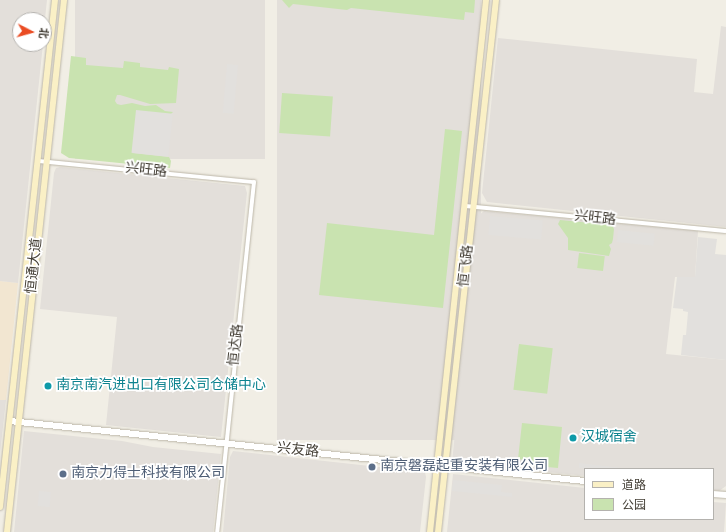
<!DOCTYPE html>
<html>
<head>
<meta charset="utf-8">
<style>
  body { margin:0 }
  #map { position:relative; width:726px; height:532px; overflow:hidden; background:#f1eee5; font-family:Overpass,"Noto Sans SC",sans-serif }
  div>[style] { position:absolute }
  .commercial>* { inset:0; background:#f2e6d1 }
  .industrial>* { inset:0; background:#e3dfda; transform-origin:0 0 }
  .green>* { inset:0; background:#c9e3b0; transform-origin:0 0 }
  .parking>* { inset:0; background:#e2e0dd; transform-origin:0 0 }
  .roads { filter:drop-shadow(0 0 1px #bcb6a8) drop-shadow(0 0 1px #bcb6a8) }
  .minor>* { height:4px; margin:-2px; padding:0 2px; transform-origin:2px; border-radius:2px; background:#fff }
  .tertiary>* { height:5.5px; margin:-2.75px; padding:0 2.75px; transform-origin:2.75px; border-radius:2.75px; background:#fff }
  .secondary>* { height:6px; margin:-3px; padding:0 3px; transform-origin:3px; border-radius:3px; background:#faf0c6 }
  .dots>* { width:11px; height:11px; translate:-50% -50%; box-sizing:border-box; border:2px solid #fff; border-radius:50% }
  span { translate:-50% -50%; white-space:nowrap; text-align:center; line-height:1.15; -webkit-text-stroke:3.5px #fff; paint-order:stroke }
  .street-label { font-size:14px; color:#433e35 }
  .culture-label { font-size:14px; color:#0d838f }
  .left { translate:0 -50%; text-align:left }
  .service-label { font-size:14px; color:#4e5e75 }
  .legend { position:absolute; left:584px; top:468px; width:130px; height:52px; box-sizing:border-box; background:#fff; border:1px solid #b4b2ae; margin:0; padding:5px 7px; list-style:none; font-size:12px; color:#433e35 }
  .legend li { display:flex; align-items:center; gap:8px; height:20px }
  .legend b { width:20px; border:1px solid #b4b2ae }
  .north { position:absolute; left:12px; top:12px; width:40px; height:40px; box-sizing:border-box; background:#fff; border:1px solid #b4b2ae; border-radius:50%; rotate:96deg; font-size:11px; font-weight:700; line-height:16px; text-align:center; color:#433e35 }
  .north::after { content:''; display:block; margin:auto; width:14px; height:18px; background:#ea4c23; clip-path:polygon(50% 0,100% 100%,50% 72%,0 100%) }
</style>
</head>
<body>
<div id="map">
  <div class="commercial">
    <i style="clip-path:polygon(0 281px,18px 283px,6px 400px,0 400px)"></i>
  </div>
  <div class="industrial">
    <i style="clip-path:polygon(0 0,47px 0,44px 28px,44px 20px,20px 20px,20px 44px,43px 44px,18px 283px,0 281px)"></i>
    <i style="left:75px;top:0;width:190px;height:159px"></i>
    <i style="left:277px;top:0;width:204px;height:440px"></i>
    <i style="clip-path:polygon(721px 26px,726px 27px,726px 227px,487px 202px,482px 193px,498px 38px,697px 59px,694px 92px,713px 94px)"></i>
    <i style="clip-path:polygon(60px 167px,245px 186px,247px 193px,221px 437px,106px 425px,117px 317px,40px 309px,54px 173px,56px 168px)"></i>
    <i style="clip-path:polygon(484px 211px,698px 231px,695px 277px,675px 277px,666px 354px,726px 360px,726px 486px,719px 491px,713px 490px,713px 469px,585px 469px,585px 476px,452px 462px,478px 216px)"></i>
    <i style="clip-path:polygon(0 400px,6px 400px,0 454px)"></i>
    <i style="clip-path:polygon(24px 431px,122px 441px,153px 447px,221px 454px,213px 532px,14px 532px)"></i>
    <i style="clip-path:polygon(233px 451px,425px 472px,426px 477px,420px 532px,223px 532px,230px 457px)"></i>
    <i style="clip-path:polygon(453px 474px,585px 488px,585px 519px,713px 519px,713px 502px,726px 503px,724px 532px,447px 532px)"></i>
  </div>
  <div class="green">
    <i style="clip-path:polygon(282px 0,475px 0,474px 13px,465px 12px,464px 20px,351px 8px,347px 10px,293px 4px,289px 8px)"></i>
    <i style="clip-path:polygon(71px 56px,86px 58px,86px 65px,123px 68px,124px 61px,140px 63px,140px 67px,168px 70px,169px 67px,179px 69px,176px 103px,150px 104px,120px 95px,117px 95px,115px 101px,117px 104px,121px 105px,132px 103px,145px 106px,156px 105px,165px 111px,173px 112px,132px 153px,169px 157px,171px 161px,170px 168px,69px 158px,61px 153px)"></i>
    <i style="left:282px;top:93px;width:51px;height:40px;rotate:4deg"></i>
    <i style="clip-path:polygon(445px 129px,462px 131px,443px 308px,319px 295px,327px 223px,434px 235px)"></i>
    <i style="clip-path:polygon(560px 220px,612px 225px,614px 229px,613px 239px,612px 243px,609px 245px,611px 249px,609px 256px,568px 250px,568px 238px,558px 224px)"></i>
    <i style="left:579px;top:253px;width:26px;height:15px;rotate:7deg"></i>
    <i style="left:519px;top:344px;width:34px;height:46px;rotate:7deg"></i>
    <i style="clip-path:polygon(522px 423px,562px 427px,558px 468px,525px 465px,525px 460px,518px 459px)"></i>
  </div>
  <div class="parking">
    <i style="left:227px;top:64px;width:11px;height:49px;rotate:5deg"></i>
    <i style="left:136px;top:110px;width:37px;height:43px;rotate:6deg"></i>
    <i style="left:490px;top:216px;width:53px;height:19px;rotate:5deg"></i>
    <i style="left:618px;top:230px;width:37px;height:12px;rotate:6deg"></i>
    <i style="clip-path:polygon(698px 237px,717px 239px,715px 254px,726px 255px,726px 360px,681px 355px,683px 335px,686px 335px,688px 312px,683px 311px,683px 309px,673px 308px,677px 277px,695px 277px)"></i>
    <i style="clip-path:polygon(579px 463px,630px 469px,579px 468px)"></i>
    <i style="clip-path:polygon(453px 480px,502px 485px,501px 492px,512px 493px,512px 497px,452px 491px)"></i>
    <i style="left:39px;top:491px;width:12px;height:15px;rotate:5deg"></i>
  </div>
  <div class="roads">
    <div class="minor">
      <i style="left:38px;top:161px;width:217px;rotate:5.6deg"></i>
      <i style="left:254px;top:182px;width:352px;rotate:96deg"></i>
      <i style="left:465px;top:206px;width:262px;rotate:5.5deg"></i>
    </div>
    <div class="tertiary">
      <i style="left:10px;top:421px;width:578px;rotate:5.96deg"></i>
      <i style="left:713px;top:494px;width:13px;rotate:4deg"></i>
    </div>
    <div class="secondary">
      <i style="left:0;top:507px;width:510px;rotate:-83.81deg"></i>
      <i style="left:7px;top:532px;width:535px;rotate:-83.88deg"></i>
      <i style="left:430px;top:532px;width:535px;rotate:-83.99deg"></i>
      <i style="left:438px;top:532px;width:535px;rotate:-83.78deg"></i>
    </div>
  </div>
  <div class="dots">
    <i style="left:48px;top:386px;background:#0f9aa8"></i>
    <i style="left:573px;top:438px;background:#0f9aa8"></i>
    <i style="left:372px;top:467px;background:#5c6f8a"></i>
    <i style="left:63px;top:474px;background:#5c6f8a"></i>
  </div>
  <div class="street-label">
    <span style="left:146px;top:171px;rotate:6deg">兴旺路</span>
    <span style="left:595px;top:219px;rotate:6deg">兴旺路</span>
    <span style="left:35px;top:266px;rotate:-84deg">恒通大道</span>
    <span style="left:467px;top:266px;rotate:-84deg">恒飞路</span>
    <span style="left:237px;top:345px;rotate:-84deg">恒达路</span>
    <span style="left:298px;top:451px;rotate:6deg">兴友路</span>
  </div>
  <div class="culture-label">
    <span class="left" style="left:56px;top:386px">南京南汽进出口有限公司仓储中心</span>
    <span class="left" style="left:581px;top:438px">汉城宿舍</span>
  </div>
  <div class="service-label">
    <span class="left" style="left:380px;top:467px">南京磐磊起重安装有限公司</span>
    <span class="left" style="left:71px;top:474px">南京力得士科技有限公司</span>
  </div>
  <ul class="legend">
  <li><b style="height:5px;background:#faf0c6"></b>道路</li>
  <li><b style="height:11px;background:#c9e3b0"></b>公园</li>
  </ul>
  <div class="north">北</div>
</div>
</body>
</html>
